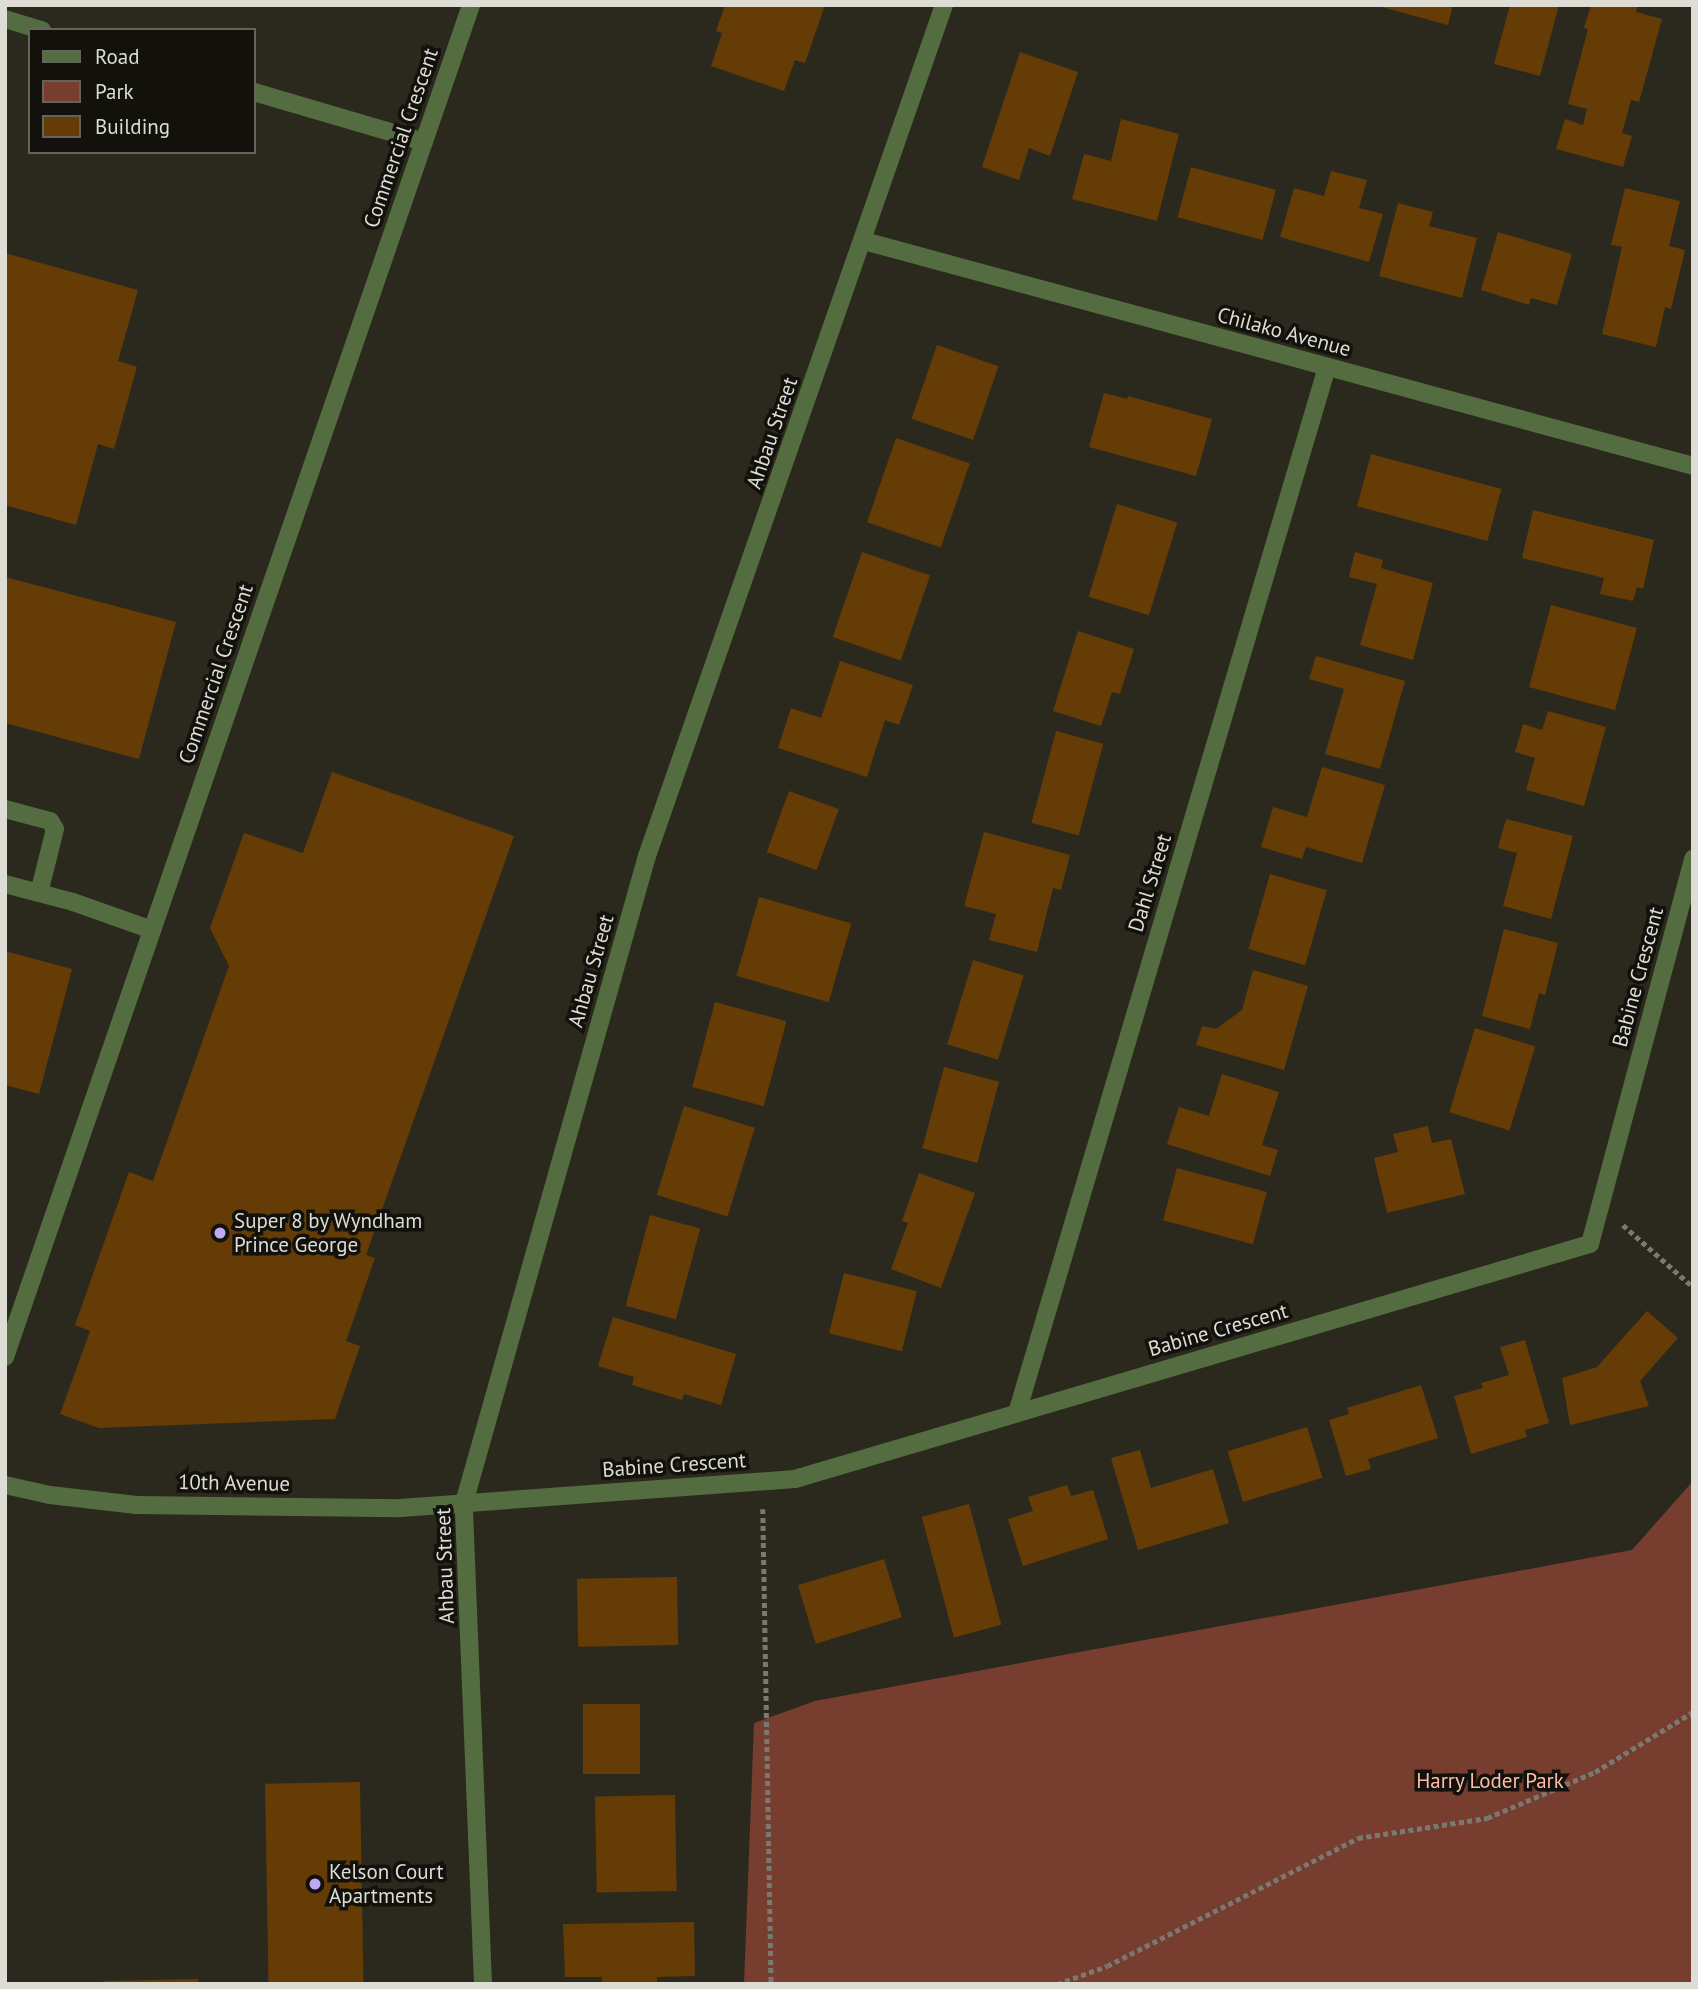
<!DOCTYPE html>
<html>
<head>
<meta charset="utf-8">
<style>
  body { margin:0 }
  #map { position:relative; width:1698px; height:1989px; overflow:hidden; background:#2b291d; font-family:"PT Sans",sans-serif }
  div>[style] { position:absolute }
  .green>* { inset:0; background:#773d2f }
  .building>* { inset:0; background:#653c06; transform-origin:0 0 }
  .path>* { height:4.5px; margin-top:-2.25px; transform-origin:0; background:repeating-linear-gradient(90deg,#7a796f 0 5px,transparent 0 8.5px) }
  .lane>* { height:18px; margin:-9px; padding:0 9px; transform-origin:9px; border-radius:9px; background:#546d40 }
  .street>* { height:18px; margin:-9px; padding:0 9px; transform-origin:9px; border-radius:9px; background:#546d40 }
  .dots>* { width:19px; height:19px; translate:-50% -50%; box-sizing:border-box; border:4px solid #12110c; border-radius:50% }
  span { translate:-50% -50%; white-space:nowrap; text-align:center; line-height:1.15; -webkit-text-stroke:7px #12110c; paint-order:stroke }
  .street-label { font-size:21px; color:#dddcd5 }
  .poi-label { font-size:21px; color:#dddcd5 }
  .left { translate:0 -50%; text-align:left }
  .park-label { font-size:21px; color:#febbaa }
  .frame { position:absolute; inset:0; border:7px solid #dddcd5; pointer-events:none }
  .legend { position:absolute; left:28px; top:28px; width:228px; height:126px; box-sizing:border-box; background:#12110c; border:2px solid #63625c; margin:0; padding:9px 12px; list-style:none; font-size:21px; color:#dddcd5 }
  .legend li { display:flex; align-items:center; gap:14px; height:35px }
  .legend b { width:35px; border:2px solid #63625c }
</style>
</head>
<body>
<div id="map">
  <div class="green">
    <i style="clip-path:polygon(1693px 1481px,1693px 1984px,744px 1984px,754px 1723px,815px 1701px,1632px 1550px)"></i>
  </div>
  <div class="building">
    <i style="clip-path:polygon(725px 5px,825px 5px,805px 63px,795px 60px,784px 91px,711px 66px,722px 33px,716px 31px)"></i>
    <i style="clip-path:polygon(1374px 5px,1453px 5px,1448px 25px)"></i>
    <i style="clip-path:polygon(1510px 5px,1559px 5px,1540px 76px,1494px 64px)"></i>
    <i style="clip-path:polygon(1591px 5px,1638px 5px,1636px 12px,1662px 19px,1639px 102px,1631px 100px,1622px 133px,1632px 136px,1623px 167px,1556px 149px,1565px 119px,1583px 125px,1587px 109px,1568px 104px,1588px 29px,1584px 28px)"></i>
    <i style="clip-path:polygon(1020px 52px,1078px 72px,1050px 156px,1029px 148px,1019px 180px,982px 167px)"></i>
    <i style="clip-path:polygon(1121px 119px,1179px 134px,1157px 221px,1072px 199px,1084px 154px,1111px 161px)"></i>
    <i style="left:1191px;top:167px;width:88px;height:52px;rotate:15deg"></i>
    <i style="clip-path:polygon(1331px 171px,1367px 180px,1359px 208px,1383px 214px,1369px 262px,1280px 237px,1294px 188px,1324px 196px)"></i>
    <i style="clip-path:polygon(1625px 188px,1680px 201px,1669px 246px,1685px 250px,1671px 309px,1665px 307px,1656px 347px,1602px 334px,1622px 247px,1611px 245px)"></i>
    <i style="clip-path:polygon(1398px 203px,1433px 212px,1429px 226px,1477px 238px,1462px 298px,1379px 276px)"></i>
    <i style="clip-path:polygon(1498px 232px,1572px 254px,1557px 305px,1531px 298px,1529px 305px,1481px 290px)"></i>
    <i style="clip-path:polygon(5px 253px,138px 290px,118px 361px,137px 367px,114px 449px,98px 444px,76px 525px,5px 505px)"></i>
    <i style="left:937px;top:345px;width:65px;height:78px;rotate:19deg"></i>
    <i style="clip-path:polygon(1104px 393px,1127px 399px,1128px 396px,1212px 419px,1196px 476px,1089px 447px)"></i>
    <i style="left:896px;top:438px;width:78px;height:89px;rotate:19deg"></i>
    <i style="left:1371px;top:454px;width:135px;height:54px;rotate:15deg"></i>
    <i style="left:1117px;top:504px;width:63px;height:97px;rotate:17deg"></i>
    <i style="clip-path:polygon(1533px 510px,1654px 540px,1643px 589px,1637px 587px,1633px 601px,1600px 594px,1604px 578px,1522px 558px)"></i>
    <i style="left:862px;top:552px;width:72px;height:90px;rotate:19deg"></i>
    <i style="clip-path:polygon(1355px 552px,1383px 560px,1381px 568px,1433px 583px,1413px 660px,1360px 645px,1377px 584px,1349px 577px)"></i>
    <i style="clip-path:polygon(5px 577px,176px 622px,139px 759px,5px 723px)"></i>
    <i style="left:1551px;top:605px;width:89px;height:85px;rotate:15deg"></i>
    <i style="clip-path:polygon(1078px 631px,1134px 649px,1120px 694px,1112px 692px,1101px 726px,1053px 711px)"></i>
    <i style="clip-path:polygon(1316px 656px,1405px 681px,1380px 769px,1325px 754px,1344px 689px,1309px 679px)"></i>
    <i style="clip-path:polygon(840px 661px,913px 685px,899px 725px,885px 720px,867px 777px,778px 748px,791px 708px,821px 718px)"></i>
    <i style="clip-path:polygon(1548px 711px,1606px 727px,1584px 806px,1526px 790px,1535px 758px,1515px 752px,1523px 724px,1542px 730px)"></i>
    <i style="left:1056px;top:731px;width:49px;height:95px;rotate:15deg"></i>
    <i style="clip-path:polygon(1322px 767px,1385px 785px,1362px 863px,1306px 847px,1302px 859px,1261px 847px,1273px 807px,1307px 817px)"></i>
    <i style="clip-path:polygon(332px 772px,514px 836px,366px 1255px,375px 1258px,346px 1341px,360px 1346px,335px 1419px,99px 1428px,60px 1414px,90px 1331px,75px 1325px,129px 1172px,153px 1181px,229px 966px,210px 928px,244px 833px,303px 853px)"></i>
    <i style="left:789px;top:791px;width:53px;height:65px;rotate:20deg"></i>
    <i style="clip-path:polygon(1506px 819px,1573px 836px,1551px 919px,1503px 906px,1517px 853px,1498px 848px)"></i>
    <i style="clip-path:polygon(984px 832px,1070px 855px,1061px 890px,1053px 888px,1037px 952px,989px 940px,996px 914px,964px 906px)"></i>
    <i style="left:1270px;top:874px;width:59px;height:78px;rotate:16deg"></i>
    <i style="left:759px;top:897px;width:96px;height:82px;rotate:16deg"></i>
    <i style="clip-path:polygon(1504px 929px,1558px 943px,1545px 995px,1539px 993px,1530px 1029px,1482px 1016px)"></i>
    <i style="clip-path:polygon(5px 951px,72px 969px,39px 1094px,5px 1085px)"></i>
    <i style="left:973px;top:960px;width:53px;height:88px;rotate:17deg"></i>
    <i style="clip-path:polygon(1253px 970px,1308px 986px,1284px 1070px,1196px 1045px,1202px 1026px,1216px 1029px,1242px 1010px)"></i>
    <i style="left:715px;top:1002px;width:74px;height:88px;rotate:15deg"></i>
    <i style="left:1475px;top:1028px;width:63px;height:88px;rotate:17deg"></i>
    <i style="left:944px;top:1067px;width:57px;height:84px;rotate:15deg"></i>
    <i style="clip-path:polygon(1222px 1074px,1279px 1092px,1262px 1145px,1278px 1150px,1270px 1176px,1167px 1144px,1179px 1107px,1209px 1116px)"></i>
    <i style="left:684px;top:1106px;width:74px;height:93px;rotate:17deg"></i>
    <i style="clip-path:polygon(1428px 1126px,1432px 1143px,1451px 1139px,1465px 1194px,1387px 1213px,1374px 1158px,1398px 1152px,1393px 1134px)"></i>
    <i style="left:1177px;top:1168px;width:93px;height:54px;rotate:15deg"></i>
    <i style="clip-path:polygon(919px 1173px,975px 1193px,941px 1288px,891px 1269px,908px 1223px,902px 1221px)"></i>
    <i style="left:650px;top:1215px;width:52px;height:94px;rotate:15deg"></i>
    <i style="left:844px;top:1273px;width:75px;height:62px;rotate:14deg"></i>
    <i style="clip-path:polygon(1647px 1311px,1678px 1338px,1640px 1381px,1649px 1406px,1570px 1425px,1562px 1378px,1597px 1367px)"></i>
    <i style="clip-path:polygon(613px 1317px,736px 1354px,721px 1405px,684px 1394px,682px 1400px,632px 1385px,634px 1377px,598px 1366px)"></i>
    <i style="clip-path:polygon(1525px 1340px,1549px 1423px,1525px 1430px,1527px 1437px,1471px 1454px,1454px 1396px,1483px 1388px,1481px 1383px,1509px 1375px,1500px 1347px)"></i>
    <i style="clip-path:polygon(1421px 1385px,1438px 1438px,1368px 1459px,1371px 1469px,1346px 1476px,1329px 1420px,1349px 1414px,1347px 1408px)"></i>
    <i style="left:1307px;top:1427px;width:53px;height:83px;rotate:73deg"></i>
    <i style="clip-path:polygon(1140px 1450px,1151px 1488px,1213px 1469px,1229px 1523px,1138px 1550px,1111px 1458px)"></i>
    <i style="clip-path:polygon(1067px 1485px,1071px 1496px,1093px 1490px,1108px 1539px,1023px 1566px,1008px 1519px,1033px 1511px,1028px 1497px)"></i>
    <i style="left:969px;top:1504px;width:125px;height:49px;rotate:75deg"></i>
    <i style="left:884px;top:1559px;width:61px;height:90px;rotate:73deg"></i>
    <i style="left:677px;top:1577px;width:68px;height:100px;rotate:89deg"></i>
    <i style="left:583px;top:1704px;width:57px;height:70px"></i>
    <i style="left:360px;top:1782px;width:202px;height:95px;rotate:89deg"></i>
    <i style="left:675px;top:1795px;width:96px;height:80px;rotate:89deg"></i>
    <i style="clip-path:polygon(694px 1922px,695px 1976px,657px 1977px,657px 1982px,602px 1983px,602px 1977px,565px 1977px,563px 1924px)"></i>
    <i style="clip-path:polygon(198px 1979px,199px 1984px,103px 1984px,103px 1981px)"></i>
  </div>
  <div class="path">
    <i style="left:1623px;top:1225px;width:94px;rotate:41.5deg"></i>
    <i style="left:763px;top:1509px;width:475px;rotate:89deg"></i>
    <i style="left:1057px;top:1984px;width:53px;rotate:-19.8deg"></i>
    <i style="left:1107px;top:1966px;width:282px;rotate:-27deg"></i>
    <i style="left:1358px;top:1838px;width:131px;rotate:-8.8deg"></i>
    <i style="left:1487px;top:1818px;width:117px;rotate:-23.1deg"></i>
    <i style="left:1595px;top:1772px;width:115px;rotate:-31.5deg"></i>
  </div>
  <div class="lane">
    <i style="left:5px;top:809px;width:47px;rotate:14.9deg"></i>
    <i style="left:50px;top:821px;width:9px;rotate:58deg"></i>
    <i style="left:55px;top:829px;width:66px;rotate:104deg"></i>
    <i style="left:5px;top:884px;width:70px;rotate:14.8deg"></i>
    <i style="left:73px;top:902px;width:84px;rotate:19.5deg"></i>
  </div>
  <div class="street">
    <i style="left:5px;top:19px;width:39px;rotate:17deg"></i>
    <i style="left:254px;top:92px;width:177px;rotate:16.4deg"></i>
    <i style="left:864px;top:241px;width:859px;rotate:15.18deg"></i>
    <i style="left:5px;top:1357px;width:1430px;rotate:-70.98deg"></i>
    <i style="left:1017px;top:1413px;width:1091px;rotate:-73.49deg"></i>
    <i style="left:5px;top:1485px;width:46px;rotate:12.5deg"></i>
    <i style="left:50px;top:1495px;width:87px;rotate:6.6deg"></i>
    <i style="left:136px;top:1505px;width:264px;rotate:0.7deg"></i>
    <i style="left:400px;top:1508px;width:396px;rotate:-4.2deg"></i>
    <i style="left:795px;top:1479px;width:829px;rotate:-16.47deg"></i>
    <i style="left:1590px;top:1244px;width:399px;rotate:-75deg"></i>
    <i style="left:483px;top:1984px;width:481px;rotate:-92.3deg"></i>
    <i style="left:464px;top:1503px;width:672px;rotate:-74.21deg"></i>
    <i style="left:647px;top:856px;width:901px;rotate:-70.76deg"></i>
  </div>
  <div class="dots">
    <i style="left:220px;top:1233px;background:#bea9f4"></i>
    <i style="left:315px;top:1884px;background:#bea9f4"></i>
  </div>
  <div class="street-label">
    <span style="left:401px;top:138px;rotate:-71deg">Commercial Crescent</span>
    <span style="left:1284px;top:332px;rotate:15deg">Chilako Avenue</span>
    <span style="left:772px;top:433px;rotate:-71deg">Ahbau Street</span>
    <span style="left:216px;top:674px;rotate:-71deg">Commercial Crescent</span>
    <span style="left:1150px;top:883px;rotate:-73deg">Dahl Street</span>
    <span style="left:591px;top:971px;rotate:-74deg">Ahbau Street</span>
    <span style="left:1638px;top:977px;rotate:-75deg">Babine Crescent</span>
    <span style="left:1218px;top:1330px;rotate:-16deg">Babine Crescent</span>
    <span style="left:674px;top:1465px;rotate:-4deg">Babine Crescent</span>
    <span style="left:234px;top:1483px;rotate:1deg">10th Avenue</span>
    <span style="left:445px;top:1566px;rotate:-92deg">Ahbau Street</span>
  </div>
  <div class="poi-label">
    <span class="left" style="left:234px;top:1233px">Super 8 by Wyndham<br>Prince George</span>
    <span class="left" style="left:329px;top:1884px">Kelson Court<br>Apartments</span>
  </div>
  <div class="park-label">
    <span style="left:1490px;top:1781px">Harry Loder Park</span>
  </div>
  <div class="frame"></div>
  <ul class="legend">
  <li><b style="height:9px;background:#546d40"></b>Road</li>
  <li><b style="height:19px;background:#773d2f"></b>Park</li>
  <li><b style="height:19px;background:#653c06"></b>Building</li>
  </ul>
</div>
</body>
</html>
